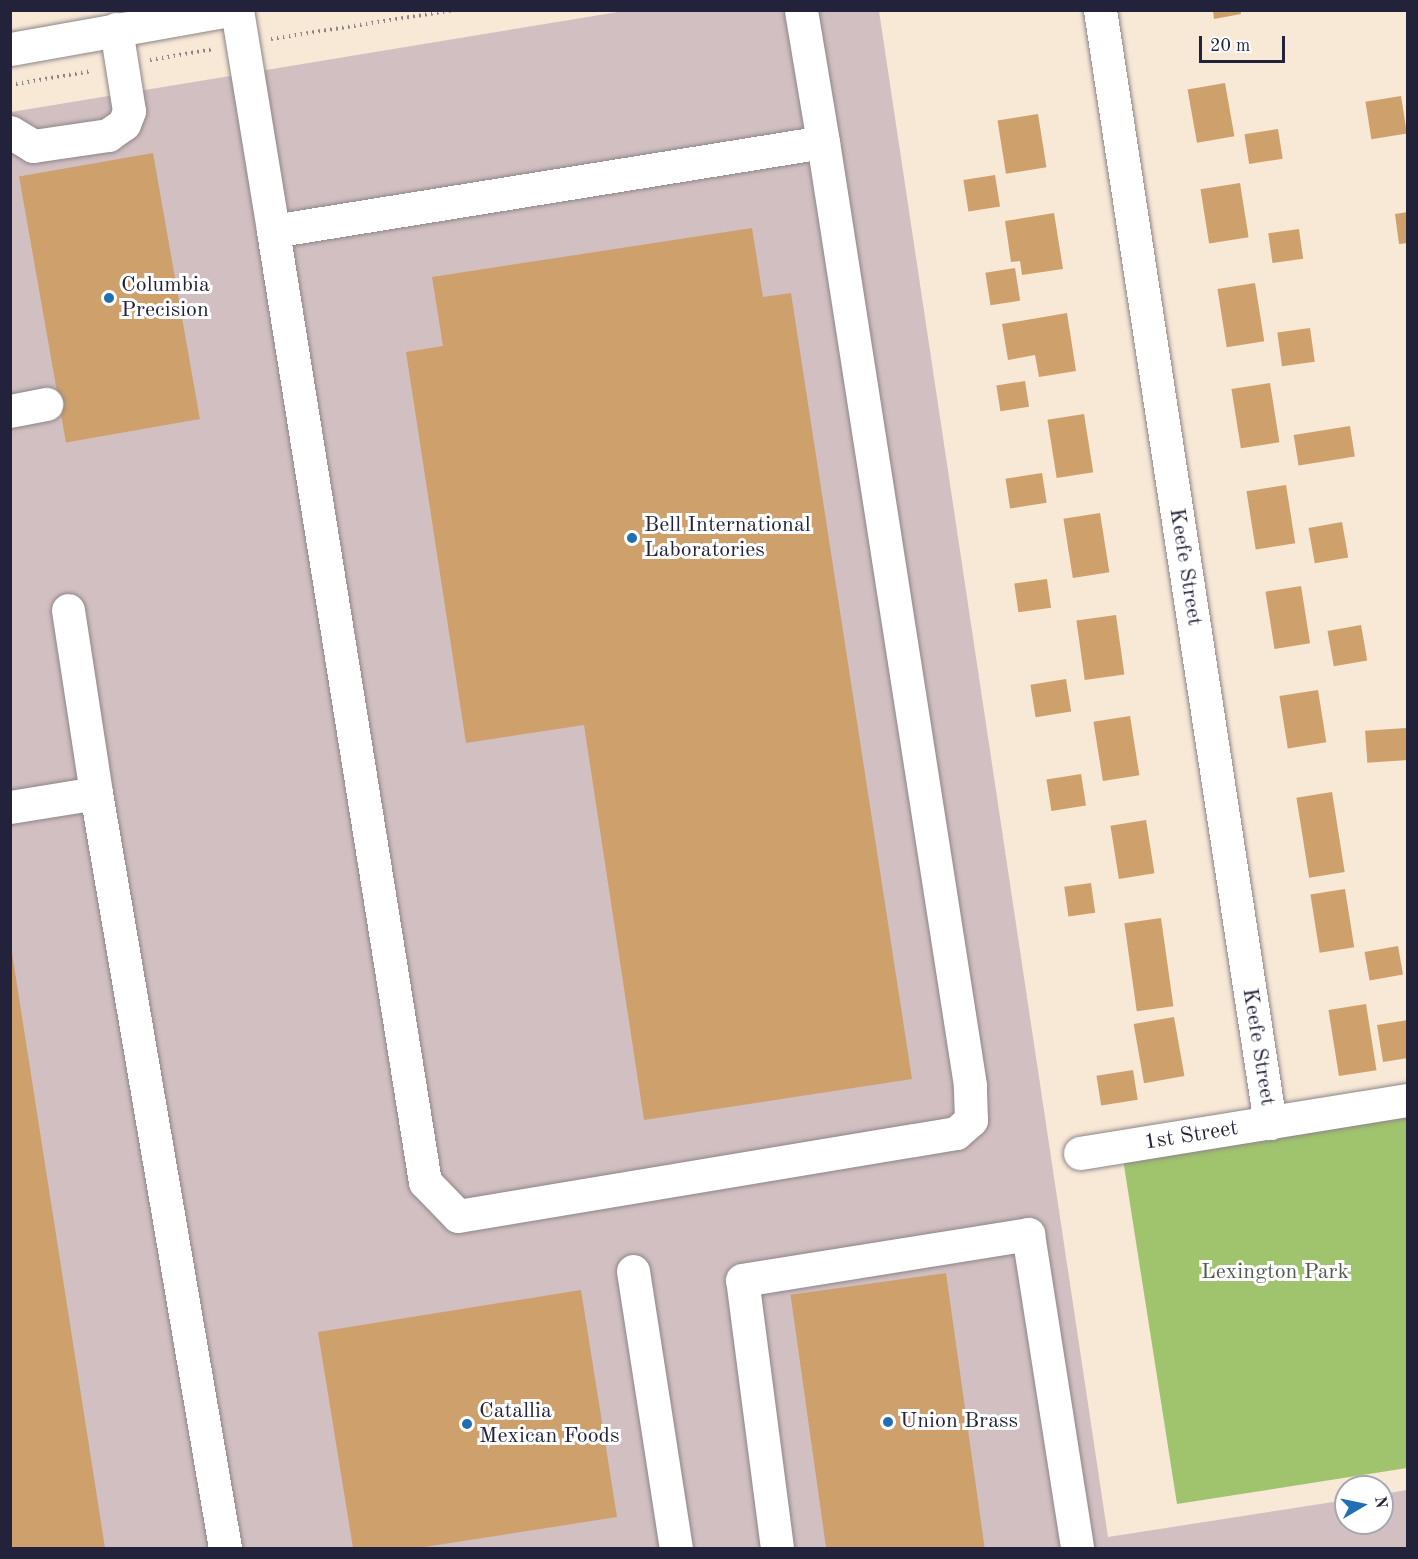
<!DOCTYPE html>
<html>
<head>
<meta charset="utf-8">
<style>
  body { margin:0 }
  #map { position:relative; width:1418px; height:1559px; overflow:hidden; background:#f8e8d6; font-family:"Old Standard TT",serif }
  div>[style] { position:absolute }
  .industrial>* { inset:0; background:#d2bfc1 }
  .green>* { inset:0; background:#a0c36d }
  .building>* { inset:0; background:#cea06c; transform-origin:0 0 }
  .path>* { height:4px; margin-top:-2px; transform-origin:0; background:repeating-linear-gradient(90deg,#8d8588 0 1.5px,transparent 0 6px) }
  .roads { filter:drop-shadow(0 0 2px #8d8588) drop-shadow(0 0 2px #8d8588) }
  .minor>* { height:33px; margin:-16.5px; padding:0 16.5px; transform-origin:16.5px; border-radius:16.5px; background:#fff }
  .dots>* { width:16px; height:16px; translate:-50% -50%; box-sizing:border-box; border:3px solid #fff; border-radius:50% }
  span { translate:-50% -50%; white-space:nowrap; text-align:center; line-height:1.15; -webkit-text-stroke:6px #fff; paint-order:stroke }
  .poi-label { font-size:22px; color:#22223b }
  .left { translate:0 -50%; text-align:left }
  .street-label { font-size:22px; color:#22223b }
  .park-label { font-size:22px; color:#4e5a4c }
  .frame { position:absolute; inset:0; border:12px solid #22223b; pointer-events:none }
  .north { position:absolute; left:1334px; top:1475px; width:60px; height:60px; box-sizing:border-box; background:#fff; border:2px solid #a7a7b1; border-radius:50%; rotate:81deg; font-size:16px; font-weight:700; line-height:24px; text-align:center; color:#22223b }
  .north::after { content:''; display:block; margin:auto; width:21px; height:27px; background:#1f6fb2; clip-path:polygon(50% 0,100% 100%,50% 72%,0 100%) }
  .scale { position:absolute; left:1199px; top:36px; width:86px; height:27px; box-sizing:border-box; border:3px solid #22223b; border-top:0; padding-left:8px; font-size:18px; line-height:21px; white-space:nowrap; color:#22223b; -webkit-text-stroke:4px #fff; paint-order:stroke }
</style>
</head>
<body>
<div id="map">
  <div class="industrial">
    <i style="clip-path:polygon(624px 11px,879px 11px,1108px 1537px,1346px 1500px,1346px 1523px,1382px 1523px,1382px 1494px,1407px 1490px,1407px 1548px,11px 1548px,11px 112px)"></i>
  </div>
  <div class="green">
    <i style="clip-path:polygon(1407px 1115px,1407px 1468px,1177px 1504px,1123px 1159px)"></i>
  </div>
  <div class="building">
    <i style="clip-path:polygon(1213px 10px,1240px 10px,1241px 14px,1214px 19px)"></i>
    <i style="left:1225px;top:83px;width:54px;height:38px;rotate:80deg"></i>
    <i style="left:1401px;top:96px;width:38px;height:36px;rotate:81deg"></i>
    <i style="left:1038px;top:114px;width:54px;height:41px;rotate:81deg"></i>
    <i style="left:1278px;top:129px;width:30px;height:34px;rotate:81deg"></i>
    <i style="left:153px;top:153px;width:270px;height:136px;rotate:80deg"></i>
    <i style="left:995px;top:175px;width:32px;height:32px;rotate:81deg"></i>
    <i style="left:1240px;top:183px;width:55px;height:40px;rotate:81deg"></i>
    <i style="clip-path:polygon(1408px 212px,1408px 243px,1399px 244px,1395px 214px)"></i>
    <i style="clip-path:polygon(1054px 213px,1063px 269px,1022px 275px,1020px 261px,1011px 262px,1005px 221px)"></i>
    <i style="clip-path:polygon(752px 228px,763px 297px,791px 293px,912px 1079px,644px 1120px,584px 725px,466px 743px,406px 352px,443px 346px,432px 277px)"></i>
    <i style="left:1299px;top:229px;width:30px;height:31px;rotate:82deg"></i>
    <i style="left:1015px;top:268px;width:33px;height:30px;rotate:81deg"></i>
    <i style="left:1255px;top:283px;width:59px;height:38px;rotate:81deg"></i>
    <i style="clip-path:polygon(1067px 313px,1076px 371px,1039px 377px,1035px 355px,1008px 360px,1002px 324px)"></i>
    <i style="left:1310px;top:328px;width:34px;height:33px;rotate:82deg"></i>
    <i style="left:1025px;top:381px;width:26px;height:29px;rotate:81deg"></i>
    <i style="left:1270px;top:383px;width:60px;height:39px;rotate:81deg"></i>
    <i style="left:1084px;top:414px;width:59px;height:37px;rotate:81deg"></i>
    <i style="left:1350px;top:426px;width:31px;height:57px;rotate:81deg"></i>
    <i style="left:1042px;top:473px;width:30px;height:37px;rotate:81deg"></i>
    <i style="left:1286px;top:485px;width:59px;height:40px;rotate:81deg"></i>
    <i style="left:1100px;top:513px;width:60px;height:37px;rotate:81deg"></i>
    <i style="left:1342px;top:522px;width:36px;height:34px;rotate:80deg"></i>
    <i style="left:1047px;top:579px;width:29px;height:33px;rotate:82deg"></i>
    <i style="left:1301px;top:586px;width:58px;height:36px;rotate:81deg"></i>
    <i style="left:1116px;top:615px;width:60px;height:40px;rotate:82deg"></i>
    <i style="left:1361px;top:625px;width:36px;height:34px;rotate:80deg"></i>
    <i style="left:1066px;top:679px;width:33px;height:36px;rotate:81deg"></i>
    <i style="left:1318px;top:690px;width:53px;height:39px;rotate:81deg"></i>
    <i style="left:1130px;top:716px;width:60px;height:37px;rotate:81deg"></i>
    <i style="left:1406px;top:728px;width:32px;height:41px;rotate:86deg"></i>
    <i style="left:1081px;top:774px;width:32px;height:35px;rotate:81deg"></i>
    <i style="left:1332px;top:792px;width:81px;height:36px;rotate:81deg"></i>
    <i style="left:1146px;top:820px;width:54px;height:36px;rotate:81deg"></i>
    <i style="left:1091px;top:883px;width:30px;height:27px;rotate:82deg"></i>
    <i style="left:1345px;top:889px;width:59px;height:35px;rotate:81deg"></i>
    <i style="left:1161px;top:918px;width:89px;height:37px;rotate:82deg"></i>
    <i style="left:1398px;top:946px;width:29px;height:34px;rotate:80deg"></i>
    <i style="clip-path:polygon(10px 953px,12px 953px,105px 1548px,10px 1548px)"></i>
    <i style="left:1366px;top:1004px;width:67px;height:38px;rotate:81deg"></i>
    <i style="left:1174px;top:1017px;width:60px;height:41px;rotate:80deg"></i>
    <i style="clip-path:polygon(1408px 1020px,1408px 1058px,1383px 1062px,1377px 1025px)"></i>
    <i style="left:1133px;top:1070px;width:30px;height:37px;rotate:81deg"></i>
    <i style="left:946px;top:1273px;width:278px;height:157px;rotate:82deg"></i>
    <i style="clip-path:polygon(581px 1290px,617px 1517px,418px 1548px,353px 1548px,318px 1332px)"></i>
  </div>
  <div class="path">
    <i style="left:271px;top:39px;width:185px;rotate:-9deg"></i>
    <i style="left:150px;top:60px;width:65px;rotate:-9.8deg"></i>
    <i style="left:10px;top:85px;width:83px;rotate:-9.7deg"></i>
  </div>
  <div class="roads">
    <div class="minor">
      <i style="left:237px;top:10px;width:224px;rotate:80.7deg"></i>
      <i style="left:273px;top:231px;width:557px;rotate:-9.19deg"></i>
      <i style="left:823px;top:142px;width:134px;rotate:-99.5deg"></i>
      <i style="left:1100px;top:10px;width:1126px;rotate:81.32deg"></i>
      <i style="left:10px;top:49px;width:222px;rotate:-10.1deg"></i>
      <i style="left:10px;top:132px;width:27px;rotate:31deg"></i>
      <i style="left:33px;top:146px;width:76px;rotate:-8.3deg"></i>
      <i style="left:108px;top:135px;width:19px;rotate:-35deg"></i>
      <i style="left:124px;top:124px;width:14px;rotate:-69deg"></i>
      <i style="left:129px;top:111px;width:83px;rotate:-99deg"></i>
      <i style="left:273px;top:231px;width:963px;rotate:80.92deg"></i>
      <i style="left:425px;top:1182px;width:47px;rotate:45.9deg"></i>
      <i style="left:458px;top:1216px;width:505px;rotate:-9.46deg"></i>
      <i style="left:956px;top:1133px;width:20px;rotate:-41deg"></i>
      <i style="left:971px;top:1120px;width:35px;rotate:-92deg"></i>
      <i style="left:970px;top:1085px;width:954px;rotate:-98.86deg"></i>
      <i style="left:10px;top:411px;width:37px;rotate:-11deg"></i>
      <i style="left:96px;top:793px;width:766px;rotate:80.3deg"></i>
      <i style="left:10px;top:807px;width:87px;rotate:-9.2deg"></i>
      <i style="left:96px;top:793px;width:185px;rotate:-98.7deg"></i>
      <i style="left:1080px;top:1153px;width:332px;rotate:-9.2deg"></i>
      <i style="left:633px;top:1271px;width:280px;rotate:81.2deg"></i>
      <i style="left:777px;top:1548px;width:270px;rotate:-97.4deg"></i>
      <i style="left:742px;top:1280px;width:290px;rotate:-9.1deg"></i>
      <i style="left:1028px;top:1234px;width:318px;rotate:81.1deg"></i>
    </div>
  </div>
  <div class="dots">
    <i style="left:109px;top:298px;background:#1f6fb2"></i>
    <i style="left:632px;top:538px;background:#1f6fb2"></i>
    <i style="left:888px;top:1422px;background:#1f6fb2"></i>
    <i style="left:467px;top:1424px;background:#1f6fb2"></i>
  </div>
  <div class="poi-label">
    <span class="left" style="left:121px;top:298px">Columbia<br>Precision</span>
    <span class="left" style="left:644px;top:538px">Bell International<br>Laboratories</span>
    <span class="left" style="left:479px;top:1424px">Catallia<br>Mexican Foods</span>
    <span class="left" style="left:900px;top:1422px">Union Brass</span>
  </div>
  <div class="street-label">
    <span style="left:1185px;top:567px;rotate:81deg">Keefe Street</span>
    <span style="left:1258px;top:1047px;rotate:81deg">Keefe Street</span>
    <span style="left:1191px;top:1136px;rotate:-9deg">1st Street</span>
  </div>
  <div class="park-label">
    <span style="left:1275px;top:1273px">Lexington Park</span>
  </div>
  <div class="frame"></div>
  <div class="north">N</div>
  <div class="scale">20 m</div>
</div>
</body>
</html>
